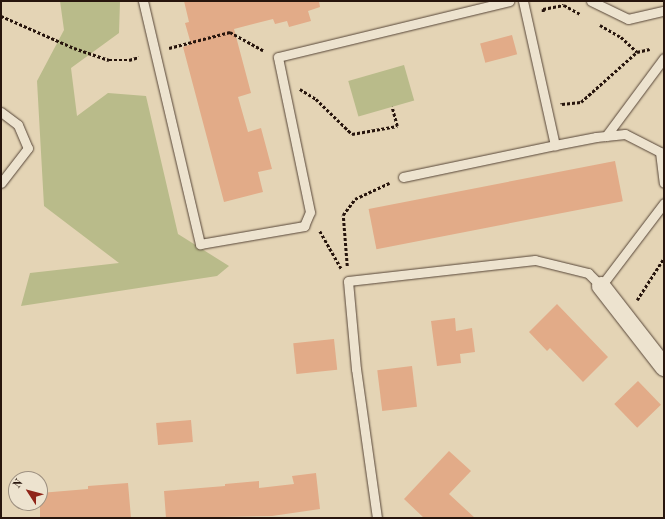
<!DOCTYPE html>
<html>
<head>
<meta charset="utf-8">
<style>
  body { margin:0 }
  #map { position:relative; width:665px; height:519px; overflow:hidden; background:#e4d4b5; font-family:"Old Standard TT",serif }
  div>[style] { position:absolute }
  .green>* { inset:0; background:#b9bb8a; transform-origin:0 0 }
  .building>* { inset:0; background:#e2ab88; transform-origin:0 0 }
  .path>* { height:2.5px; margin-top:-1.25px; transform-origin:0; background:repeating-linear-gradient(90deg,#27150d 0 3px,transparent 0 5px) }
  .roads { filter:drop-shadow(0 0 1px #564537) drop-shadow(0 0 1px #564537) }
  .service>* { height:9px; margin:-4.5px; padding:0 4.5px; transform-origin:4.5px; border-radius:4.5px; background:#ede3cf }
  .minor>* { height:18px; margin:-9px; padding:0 9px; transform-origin:9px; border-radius:9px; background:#ede3cf }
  span { translate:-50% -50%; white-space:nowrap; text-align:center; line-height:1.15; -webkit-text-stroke:3px #ede3cf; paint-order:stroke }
  .frame { position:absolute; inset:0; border:2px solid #27150d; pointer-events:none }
  .north { position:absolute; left:8px; top:471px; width:40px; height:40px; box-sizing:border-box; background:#ede3cf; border:1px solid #9e9181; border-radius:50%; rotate:306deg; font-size:11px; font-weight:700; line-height:16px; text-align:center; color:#27150d }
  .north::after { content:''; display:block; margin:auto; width:14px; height:18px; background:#8f2418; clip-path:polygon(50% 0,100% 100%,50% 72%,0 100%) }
</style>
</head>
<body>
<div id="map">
  <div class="green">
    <i style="clip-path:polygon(60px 1px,120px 1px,119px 33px,71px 68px,77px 116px,108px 93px,146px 96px,178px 234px,229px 266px,217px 276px,21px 306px,30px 273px,119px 263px,44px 206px,37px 81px,64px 30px)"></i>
    <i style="left:404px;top:65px;width:37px;height:58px;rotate:74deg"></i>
  </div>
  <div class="building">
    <i style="clip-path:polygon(184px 1px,319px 1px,320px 7px,308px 11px,311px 21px,289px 27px,287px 21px,275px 24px,273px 19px,234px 29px,251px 93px,238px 97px,248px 132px,261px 128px,272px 169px,258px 172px,263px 192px,224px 202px,183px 47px,191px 44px,185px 23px,189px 22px)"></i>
    <i style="left:512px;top:35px;width:20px;height:33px;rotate:75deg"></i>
    <i style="left:615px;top:161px;width:41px;height:251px;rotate:79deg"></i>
    <i style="clip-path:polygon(557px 304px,608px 357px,583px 382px,550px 348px,547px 351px,529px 332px)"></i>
    <i style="clip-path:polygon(455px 318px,456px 331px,472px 328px,475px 352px,460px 354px,461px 363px,437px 366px,431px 321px)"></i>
    <i style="left:334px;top:339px;width:31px;height:41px;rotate:84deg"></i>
    <i style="left:412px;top:366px;width:41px;height:35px;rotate:83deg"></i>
    <i style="left:638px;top:381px;width:33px;height:33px;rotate:46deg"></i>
    <i style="left:191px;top:420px;width:22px;height:35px;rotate:85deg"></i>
    <i style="clip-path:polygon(449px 451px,471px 471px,449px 494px,475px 518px,424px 518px,404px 499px)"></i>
    <i style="clip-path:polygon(316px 473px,320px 509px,272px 516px,166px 518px,164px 491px,225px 486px,225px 484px,259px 481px,259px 488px,294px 484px,292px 476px)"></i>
    <i style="clip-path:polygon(128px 483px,131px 518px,40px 518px,40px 493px,88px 489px,88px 486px)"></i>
  </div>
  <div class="path">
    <i style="left:543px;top:12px;width:3px;rotate:-90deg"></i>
    <i style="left:543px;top:9px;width:21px;rotate:-11deg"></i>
    <i style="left:564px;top:5px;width:18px;rotate:29deg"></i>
    <i style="left:1px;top:16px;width:80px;rotate:23.7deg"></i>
    <i style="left:74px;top:48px;width:37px;rotate:19deg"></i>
    <i style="left:109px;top:60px;width:20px"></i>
    <i style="left:129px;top:60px;width:10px;rotate:-17deg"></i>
    <i style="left:600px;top:25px;width:24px;rotate:30deg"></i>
    <i style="left:621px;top:37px;width:22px;rotate:43deg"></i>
    <i style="left:169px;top:48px;width:63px;rotate:-14.7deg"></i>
    <i style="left:230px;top:32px;width:38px;rotate:29deg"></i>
    <i style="left:300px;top:89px;width:19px;rotate:32deg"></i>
    <i style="left:316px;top:99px;width:50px;rotate:44.2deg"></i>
    <i style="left:352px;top:134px;width:46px;rotate:-10.1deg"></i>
    <i style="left:397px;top:126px;width:20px;rotate:-105deg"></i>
    <i style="left:562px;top:103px;width:1px;rotate:90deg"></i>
    <i style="left:562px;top:104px;width:19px;rotate:-6deg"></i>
    <i style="left:581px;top:102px;width:75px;rotate:-41.8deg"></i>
    <i style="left:637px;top:52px;width:13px;rotate:-13deg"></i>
    <i style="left:320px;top:231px;width:43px;rotate:60.4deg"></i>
    <i style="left:347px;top:266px;width:51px;rotate:-94.5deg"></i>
    <i style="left:343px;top:215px;width:20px;rotate:-53deg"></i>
    <i style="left:355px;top:199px;width:38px;rotate:-25deg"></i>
    <i style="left:637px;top:300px;width:50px;rotate:-57.3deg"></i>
  </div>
  <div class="roads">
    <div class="service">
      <i style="left:143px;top:1px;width:250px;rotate:76.8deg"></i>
      <i style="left:200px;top:244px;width:106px;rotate:-9.8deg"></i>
      <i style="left:304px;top:226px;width:15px;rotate:-67deg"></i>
      <i style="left:310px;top:212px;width:158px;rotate:-101.7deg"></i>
      <i style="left:278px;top:57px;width:238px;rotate:-13.6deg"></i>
      <i style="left:523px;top:1px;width:148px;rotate:77.5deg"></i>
      <i style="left:591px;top:1px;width:41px;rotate:25.9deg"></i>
      <i style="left:628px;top:19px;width:37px;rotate:-13deg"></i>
      <i style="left:1px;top:112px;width:21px;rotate:37deg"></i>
      <i style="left:18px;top:125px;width:25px;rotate:67deg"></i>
      <i style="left:28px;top:148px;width:44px;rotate:127.6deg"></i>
      <i style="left:606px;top:136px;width:97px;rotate:-53.4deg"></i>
      <i style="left:403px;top:177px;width:155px;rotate:-11.9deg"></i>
      <i style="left:555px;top:145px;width:42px;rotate:-11deg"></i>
      <i style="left:596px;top:137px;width:29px;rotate:-6deg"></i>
      <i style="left:625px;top:134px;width:39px;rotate:27deg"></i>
      <i style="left:660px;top:152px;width:31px;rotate:83deg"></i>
      <i style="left:377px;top:518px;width:150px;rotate:-98deg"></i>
      <i style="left:356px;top:369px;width:88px;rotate:-95.2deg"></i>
      <i style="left:348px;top:281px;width:188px;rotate:-6.4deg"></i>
      <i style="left:535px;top:260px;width:55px;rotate:13.8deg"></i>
      <i style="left:588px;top:273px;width:18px;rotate:45deg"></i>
      <i style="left:601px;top:286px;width:104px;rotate:-52.8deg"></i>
    </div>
    <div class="minor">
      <i style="left:601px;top:286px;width:103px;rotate:52.1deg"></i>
    </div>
  </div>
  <div class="frame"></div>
  <div class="north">N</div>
</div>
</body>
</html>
